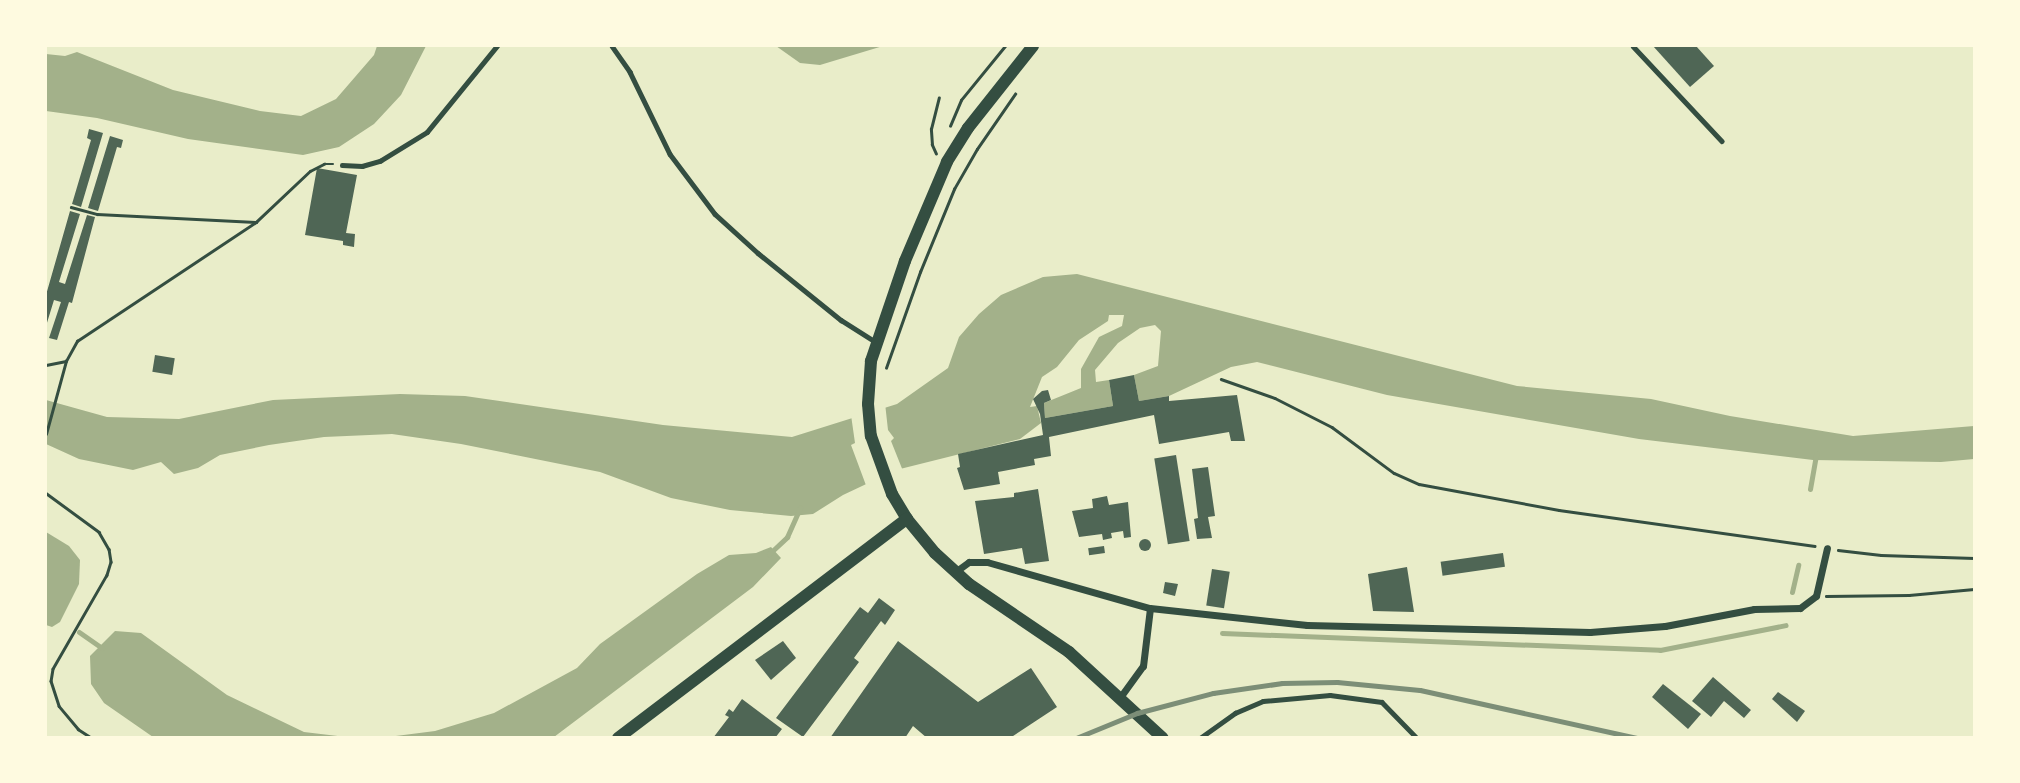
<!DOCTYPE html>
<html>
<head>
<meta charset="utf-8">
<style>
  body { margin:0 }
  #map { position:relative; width:2020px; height:783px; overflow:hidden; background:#e9edc9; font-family:Bitter,serif }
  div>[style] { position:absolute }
  .water>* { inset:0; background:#a3b18a }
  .pier>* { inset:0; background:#e9edc9 }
  .stream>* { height:5px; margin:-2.5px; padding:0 2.5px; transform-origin:2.5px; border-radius:2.5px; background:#a3b18a }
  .building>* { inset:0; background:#4f6655; transform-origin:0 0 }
  .round { border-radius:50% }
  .path>* { height:2.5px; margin:-1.25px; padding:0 1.25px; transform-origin:1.25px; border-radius:1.25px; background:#344e41 }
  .service>* { height:4.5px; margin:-2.25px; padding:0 2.25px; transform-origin:2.25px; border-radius:2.25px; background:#344e41 }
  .minor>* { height:7px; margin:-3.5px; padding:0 3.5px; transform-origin:3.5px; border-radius:3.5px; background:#344e41 }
  .secondary>* { height:12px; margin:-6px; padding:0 6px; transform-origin:6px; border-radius:6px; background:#344e41 }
  .rail>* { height:5px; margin:-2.5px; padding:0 2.5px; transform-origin:2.5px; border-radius:2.5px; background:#7c8e77 }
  span { translate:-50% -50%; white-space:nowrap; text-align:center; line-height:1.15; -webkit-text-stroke:7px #fefae0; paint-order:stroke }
  .frame { position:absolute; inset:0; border:47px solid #fefae0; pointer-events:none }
</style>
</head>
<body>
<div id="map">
  <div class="water">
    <i style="clip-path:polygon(377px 46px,426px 46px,401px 95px,374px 124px,339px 147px,303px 155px,188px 139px,97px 118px,46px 111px,46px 54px,65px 56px,77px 52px,173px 90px,260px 111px,301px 116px,336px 99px,374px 55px)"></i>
    <i style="clip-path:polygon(776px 46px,883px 46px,820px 65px,800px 63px)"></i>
    <i style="clip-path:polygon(1077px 274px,1517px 386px,1651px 399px,1730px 416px,1853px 436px,1974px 426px,1974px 459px,1941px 462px,1813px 460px,1639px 439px,1387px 395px,1257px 362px,1231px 367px,1169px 396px,1139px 401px,1134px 375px,1158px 366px,1161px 331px,1155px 325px,1140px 328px,1118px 343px,1095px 370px,1096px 382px,1109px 380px,1113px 406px,1045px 418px,1044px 403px,1081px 388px,1081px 369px,1099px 337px,1122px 326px,1124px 315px,1109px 315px,1108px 321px,1079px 340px,1057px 367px,1042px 377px,1030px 407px,1037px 406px,1041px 423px,1020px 439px,896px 470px,843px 495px,813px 514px,791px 516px,730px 510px,671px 498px,600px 472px,461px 444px,392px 434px,324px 437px,269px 445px,220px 455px,198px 468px,174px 474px,161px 462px,133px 470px,79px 459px,46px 444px,46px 400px,107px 417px,179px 419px,273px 400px,400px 394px,465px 396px,663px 425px,792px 437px,897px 404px,948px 368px,959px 337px,979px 314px,1001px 295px,1043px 277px)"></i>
    <i style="clip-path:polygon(46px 532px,69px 546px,80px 560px,79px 584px,60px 622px,52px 627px,46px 625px)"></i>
    <i style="clip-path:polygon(771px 547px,781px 558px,753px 587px,554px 737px,388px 737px,435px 731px,494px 713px,577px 668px,600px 644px,697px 574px,729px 555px,756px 553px)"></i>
    <i style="clip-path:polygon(115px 631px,141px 633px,227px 695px,304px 732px,346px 737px,153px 737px,104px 703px,91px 684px,90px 656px)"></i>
  </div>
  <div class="pier">
    <i style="clip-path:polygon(885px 403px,888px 430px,894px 438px,891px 441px,903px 471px,867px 488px,851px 445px,855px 443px,851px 415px)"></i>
  </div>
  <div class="stream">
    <i style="left:1810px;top:489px;width:36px;rotate:-80deg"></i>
    <i style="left:769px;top:554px;width:25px;rotate:-43deg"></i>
    <i style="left:787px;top:537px;width:32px;rotate:-66deg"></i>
    <i style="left:1792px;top:592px;width:28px;rotate:-77deg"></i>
    <i style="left:79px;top:632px;width:28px;rotate:35deg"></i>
    <i style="left:1222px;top:633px;width:438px;rotate:2.2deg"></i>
    <i style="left:1660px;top:650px;width:128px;rotate:-11.2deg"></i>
  </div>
  <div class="building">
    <i style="clip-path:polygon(1653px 46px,1696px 46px,1714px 66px,1690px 87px)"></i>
    <i style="clip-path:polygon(89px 129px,103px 133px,81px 207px,72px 204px,91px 140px,87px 138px)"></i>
    <i style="clip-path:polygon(110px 136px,123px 140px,121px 148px,117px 147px,98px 211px,88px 208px)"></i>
    <i style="clip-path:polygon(317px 168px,357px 175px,346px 233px,355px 234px,354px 247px,343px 245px,343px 241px,305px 235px)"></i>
    <i style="clip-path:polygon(70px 211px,80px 214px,59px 282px,65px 284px,87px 215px,95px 217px,72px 303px,69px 302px,57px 340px,49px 338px,61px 302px,54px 300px,46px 326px,46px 295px)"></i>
    <i style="left:155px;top:355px;width:20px;height:17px;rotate:9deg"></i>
    <i style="clip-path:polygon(1134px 375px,1139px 401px,1169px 396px,1169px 401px,1237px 395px,1245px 441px,1231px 441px,1229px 432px,1159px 444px,1154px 415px,1049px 437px,1051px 456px,1034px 459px,1035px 465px,998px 472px,1000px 484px,964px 490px,957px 468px,960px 467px,958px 454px,1043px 435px,1040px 414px,1033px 399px,1042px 391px,1048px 390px,1051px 400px,1044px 403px,1045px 418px,1113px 406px,1109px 380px)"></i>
    <i style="left:1176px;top:455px;width:87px;height:22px;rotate:81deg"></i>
    <i style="clip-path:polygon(1208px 467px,1215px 516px,1208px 517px,1212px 538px,1197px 539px,1194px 519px,1198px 518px,1192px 469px)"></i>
    <i style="clip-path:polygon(1038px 489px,1049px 561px,1025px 564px,1022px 548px,984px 554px,975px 501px,1014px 497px,1014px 493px)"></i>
    <i style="clip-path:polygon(1107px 496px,1109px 505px,1128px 502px,1131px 537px,1124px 538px,1123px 531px,1111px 533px,1112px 538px,1103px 540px,1102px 534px,1079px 537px,1072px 511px,1093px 508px,1092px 499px)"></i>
    <i class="round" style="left:1139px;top:539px;width:12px;height:12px"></i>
    <i style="left:1104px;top:546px;width:7px;height:16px;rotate:82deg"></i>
    <i style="left:1503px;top:553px;width:14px;height:63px;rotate:82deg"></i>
    <i style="clip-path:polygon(1407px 567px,1414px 612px,1373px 611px,1368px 574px)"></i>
    <i style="left:1212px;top:569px;width:18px;height:37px;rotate:9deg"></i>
    <i style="clip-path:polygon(1165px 582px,1178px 584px,1175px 596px,1163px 593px)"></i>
    <i style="clip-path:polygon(879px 598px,895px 610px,885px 625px,881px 621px,854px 658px,859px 662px,803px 737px,776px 718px,860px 607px,868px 613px)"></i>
    <i style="clip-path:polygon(783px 641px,796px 658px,771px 680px,755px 660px)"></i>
    <i style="clip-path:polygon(898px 641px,978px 702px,1031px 668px,1057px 707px,1010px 738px,927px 738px,913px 726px,905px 738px,830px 738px)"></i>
    <i style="clip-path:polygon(1713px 677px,1751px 710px,1744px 718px,1724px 701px,1711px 717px,1692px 701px)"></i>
    <i style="clip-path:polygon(1663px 684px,1701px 714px,1688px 729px,1652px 697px)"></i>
    <i style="clip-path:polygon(1778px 692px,1805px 711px,1797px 722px,1772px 699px)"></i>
    <i style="clip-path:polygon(742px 699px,782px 729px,775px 738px,713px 738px,729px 717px,725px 715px,729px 709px,733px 712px)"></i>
  </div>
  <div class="path">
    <i style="left:950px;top:126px;width:28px;rotate:-67deg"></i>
    <i style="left:961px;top:100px;width:70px;rotate:-50.8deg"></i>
    <i style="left:936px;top:154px;width:10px;rotate:-114deg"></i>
    <i style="left:932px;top:145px;width:16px;rotate:-94deg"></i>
    <i style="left:931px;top:129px;width:32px;rotate:-76deg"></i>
    <i style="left:71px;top:207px;width:27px;rotate:15deg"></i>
    <i style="left:97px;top:214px;width:159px;rotate:2.9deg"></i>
    <i style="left:46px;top:365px;width:20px;rotate:-11deg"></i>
    <i style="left:886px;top:368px;width:102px;rotate:-70.5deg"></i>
    <i style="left:920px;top:272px;width:90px;rotate:-67.7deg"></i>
    <i style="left:954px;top:189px;width:46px;rotate:-60.1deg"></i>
    <i style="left:977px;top:149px;width:67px;rotate:-55.4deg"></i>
    <i style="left:1221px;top:379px;width:57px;rotate:19.4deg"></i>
    <i style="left:1275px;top:398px;width:64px;rotate:27deg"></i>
    <i style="left:1332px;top:427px;width:77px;rotate:36.6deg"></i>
    <i style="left:1394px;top:473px;width:27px;rotate:24deg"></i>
    <i style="left:1419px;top:484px;width:142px;rotate:10.5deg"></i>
    <i style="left:1559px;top:510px;width:258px;rotate:8deg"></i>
    <i style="left:46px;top:434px;width:76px;rotate:-74.7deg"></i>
    <i style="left:66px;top:361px;width:23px;rotate:-61deg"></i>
    <i style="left:77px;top:341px;width:215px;rotate:-33.6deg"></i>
    <i style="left:256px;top:222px;width:74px;rotate:-43.4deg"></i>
    <i style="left:310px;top:171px;width:16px;rotate:-27deg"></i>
    <i style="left:324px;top:164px;width:9px"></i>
    <i style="left:46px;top:493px;width:66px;rotate:36.3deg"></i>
    <i style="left:99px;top:532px;width:20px;rotate:60deg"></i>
    <i style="left:109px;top:549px;width:13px;rotate:81deg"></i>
    <i style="left:111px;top:562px;width:14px;rotate:107deg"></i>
    <i style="left:107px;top:575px;width:108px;rotate:119.9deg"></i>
    <i style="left:53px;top:669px;width:12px;rotate:99deg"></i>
    <i style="left:51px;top:681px;width:26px;rotate:72deg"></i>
    <i style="left:59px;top:706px;width:30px;rotate:50deg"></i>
    <i style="left:78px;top:729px;width:17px;rotate:33deg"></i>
    <i style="left:1838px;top:550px;width:43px;rotate:6.6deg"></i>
    <i style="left:1881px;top:555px;width:93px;rotate:1.8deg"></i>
    <i style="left:1826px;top:596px;width:83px;rotate:-0.7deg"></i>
    <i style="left:1909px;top:595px;width:65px;rotate:-5.3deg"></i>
  </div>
  <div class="service">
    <i style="left:612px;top:46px;width:32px;rotate:55deg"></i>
    <i style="left:630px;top:72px;width:91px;rotate:64deg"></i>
    <i style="left:670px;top:154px;width:75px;rotate:53.1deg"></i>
    <i style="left:715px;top:214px;width:58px;rotate:42.2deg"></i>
    <i style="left:758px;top:253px;width:107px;rotate:38.9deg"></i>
    <i style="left:841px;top:320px;width:41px;rotate:32.2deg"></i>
    <i style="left:1633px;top:46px;width:130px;rotate:46.9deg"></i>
    <i style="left:342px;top:165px;width:20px;rotate:3deg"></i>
    <i style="left:362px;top:166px;width:19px;rotate:-16deg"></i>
    <i style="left:380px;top:161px;width:55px;rotate:-31.7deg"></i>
    <i style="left:427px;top:132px;width:111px;rotate:-50.9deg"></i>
    <i style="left:1200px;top:738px;width:43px;rotate:-35.5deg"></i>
    <i style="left:1235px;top:713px;width:30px;rotate:-23deg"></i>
    <i style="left:1263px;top:701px;width:67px;rotate:-5.1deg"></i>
    <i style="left:1330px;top:695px;width:52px;rotate:7.7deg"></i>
    <i style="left:1382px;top:702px;width:50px;rotate:45.8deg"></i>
  </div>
  <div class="minor">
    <i style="left:955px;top:572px;width:17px;rotate:-36deg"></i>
    <i style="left:969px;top:562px;width:18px"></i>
    <i style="left:987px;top:562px;width:169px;rotate:15.8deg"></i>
    <i style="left:1150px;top:608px;width:158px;rotate:6.2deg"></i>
    <i style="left:1307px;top:625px;width:283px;rotate:1.4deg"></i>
    <i style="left:1590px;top:632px;width:75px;rotate:-4.6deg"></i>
    <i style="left:1665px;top:626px;width:91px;rotate:-10.8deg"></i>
    <i style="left:1754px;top:609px;width:46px;rotate:-1.2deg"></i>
    <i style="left:1800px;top:608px;width:20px;rotate:-37deg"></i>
    <i style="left:1816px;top:596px;width:49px;rotate:-77.1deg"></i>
    <i style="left:1121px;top:696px;width:37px;rotate:-54deg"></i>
    <i style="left:1143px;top:666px;width:58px;rotate:-83.1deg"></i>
  </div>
  <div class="secondary">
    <i style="left:1033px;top:46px;width:105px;rotate:128.4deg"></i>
    <i style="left:968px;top:128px;width:40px;rotate:122deg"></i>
    <i style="left:947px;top:162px;width:108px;rotate:113deg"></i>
    <i style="left:905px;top:261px;width:106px;rotate:108.8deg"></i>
    <i style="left:871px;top:361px;width:43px;rotate:94deg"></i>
    <i style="left:868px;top:404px;width:32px;rotate:85deg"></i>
    <i style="left:871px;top:436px;width:62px;rotate:70.1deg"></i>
    <i style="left:892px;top:494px;width:29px;rotate:59deg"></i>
    <i style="left:907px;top:519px;width:44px;rotate:50.5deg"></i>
    <i style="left:935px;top:553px;width:46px;rotate:42.4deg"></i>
    <i style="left:969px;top:584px;width:121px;rotate:34.2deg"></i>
    <i style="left:1069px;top:652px;width:127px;rotate:42.5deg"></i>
    <i style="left:618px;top:738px;width:363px;rotate:-37.2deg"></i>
  </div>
  <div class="rail">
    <i style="left:1076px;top:738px;width:66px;rotate:-22.3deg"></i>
    <i style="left:1137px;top:713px;width:79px;rotate:-14.7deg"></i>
    <i style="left:1213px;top:693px;width:70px;rotate:-8.2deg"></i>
    <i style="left:1282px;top:683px;width:55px;rotate:-1deg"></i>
    <i style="left:1337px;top:682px;width:83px;rotate:5.5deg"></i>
    <i style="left:1420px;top:690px;width:222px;rotate:12.5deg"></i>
  </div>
  <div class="frame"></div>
</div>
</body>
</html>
